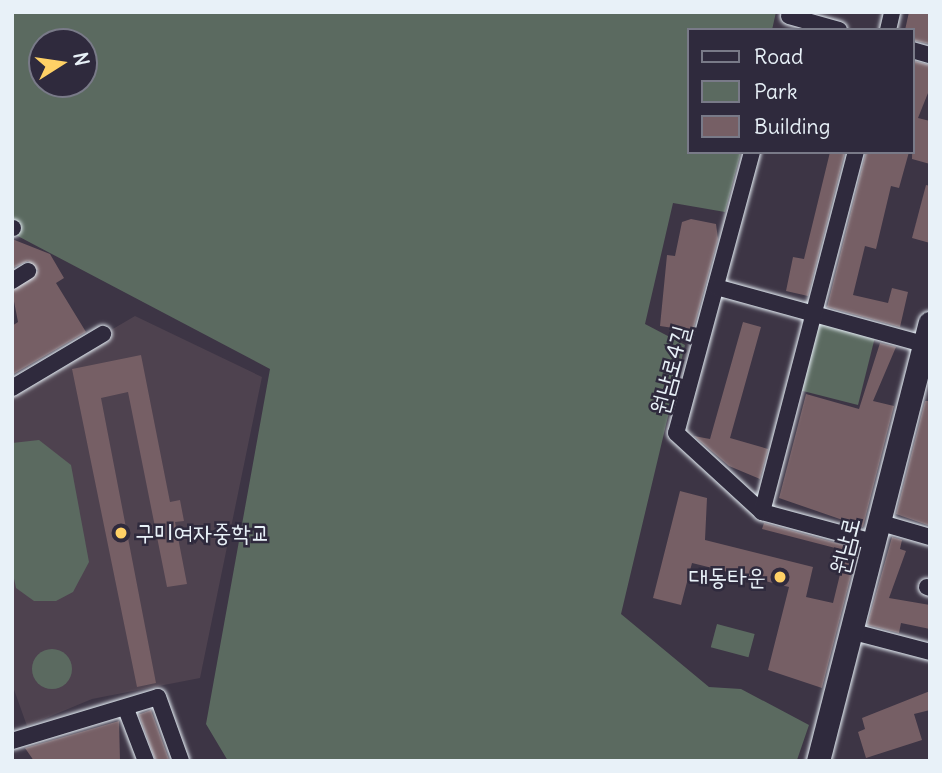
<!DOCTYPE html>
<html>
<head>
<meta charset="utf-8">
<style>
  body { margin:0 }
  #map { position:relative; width:942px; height:773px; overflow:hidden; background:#3d3545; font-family:Delius,"Poor Story",sans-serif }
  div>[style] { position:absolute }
  .built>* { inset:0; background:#4e424f }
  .green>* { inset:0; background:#5b6a60; transform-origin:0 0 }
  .round { border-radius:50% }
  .building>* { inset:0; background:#765f65; transform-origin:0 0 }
  .roads { filter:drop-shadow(0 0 2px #e8f1f8) drop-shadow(0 0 2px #e8f1f8) }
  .street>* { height:16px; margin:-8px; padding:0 8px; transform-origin:8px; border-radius:8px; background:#2f2a3d }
  .secondary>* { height:23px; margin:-11.5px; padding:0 11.5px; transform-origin:11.5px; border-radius:11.5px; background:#2f2a3d }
  .dots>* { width:19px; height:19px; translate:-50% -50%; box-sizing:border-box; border:4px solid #2f2a3d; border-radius:50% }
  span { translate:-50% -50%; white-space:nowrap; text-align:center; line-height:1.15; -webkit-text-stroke:5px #2f2a3d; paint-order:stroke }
  .street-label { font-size:24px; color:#e8f1f8 }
  .poi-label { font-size:24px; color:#e8f1f8 }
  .left { translate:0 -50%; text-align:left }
  .right { translate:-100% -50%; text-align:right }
  .frame { position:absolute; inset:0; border:14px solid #e8f1f8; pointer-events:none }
  .legend { position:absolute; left:687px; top:28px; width:228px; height:126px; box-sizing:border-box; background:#2f2a3d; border:2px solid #797a88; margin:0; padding:9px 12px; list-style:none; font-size:21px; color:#e8f1f8 }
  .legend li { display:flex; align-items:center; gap:14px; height:35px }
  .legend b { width:35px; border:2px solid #797a88 }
  .north { position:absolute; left:28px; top:28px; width:70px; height:70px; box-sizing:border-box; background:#2f2a3d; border:2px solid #797a88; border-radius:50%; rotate:78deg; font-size:19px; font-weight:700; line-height:28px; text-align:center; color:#e8f1f8 }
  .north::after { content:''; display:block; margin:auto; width:24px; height:32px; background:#ffd166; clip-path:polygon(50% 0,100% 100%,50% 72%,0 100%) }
</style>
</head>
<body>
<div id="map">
  <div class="built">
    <i style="clip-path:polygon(135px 316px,262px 377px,200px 678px,92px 699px,27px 726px,12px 684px,12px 388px)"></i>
  </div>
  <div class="green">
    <i style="clip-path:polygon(evenodd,12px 12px,776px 12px,772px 30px,688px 30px,688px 152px,741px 152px,725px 212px,673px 203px,645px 324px,685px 345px,621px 614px,709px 687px,741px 689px,809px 725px,797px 760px,228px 761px,206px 724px,270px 369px,12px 233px,12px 12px,42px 42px,84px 42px,84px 84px,42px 84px,42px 42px)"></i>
    <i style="clip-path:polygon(831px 321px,876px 333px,858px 405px,799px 390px,816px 324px)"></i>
    <i style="clip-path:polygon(39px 440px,71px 465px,89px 562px,73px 592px,56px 601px,34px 601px,16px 588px,12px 569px,12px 443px)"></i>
    <i style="left:717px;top:624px;width:39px;height:24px;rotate:15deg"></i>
    <i class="round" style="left:32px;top:649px;width:40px;height:40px"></i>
  </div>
  <div class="building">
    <i style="clip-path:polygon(909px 12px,930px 12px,930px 44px,912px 40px,912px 30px,905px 30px)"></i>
    <i style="clip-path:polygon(914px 61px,930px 65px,930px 88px,918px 118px,930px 121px,930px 164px,912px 159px)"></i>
    <i style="clip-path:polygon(830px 152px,845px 152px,808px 296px,786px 291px,793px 257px,804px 259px)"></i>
    <i style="clip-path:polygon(866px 152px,909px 152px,899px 188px,891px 186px,876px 249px,865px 246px,853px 295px,888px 303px,892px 288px,908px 292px,900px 327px,827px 307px)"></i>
    <i style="clip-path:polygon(926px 185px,930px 186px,930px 243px,912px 238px)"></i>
    <i style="clip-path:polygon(691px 219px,716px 224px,718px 239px,693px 331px,660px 326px,667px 255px,675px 256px,682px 222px)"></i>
    <i style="clip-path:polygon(12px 239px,50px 254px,64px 278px,56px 283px,86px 332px,12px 375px,12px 326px,18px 322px,12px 291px,38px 271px,28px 261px,12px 268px)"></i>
    <i style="clip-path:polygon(743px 322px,761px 327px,730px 438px,768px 449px,760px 479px,729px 466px,694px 436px,710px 439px)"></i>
    <i style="clip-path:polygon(880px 343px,896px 347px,873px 401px,894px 406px,863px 527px,779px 498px,806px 394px,859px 409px)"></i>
    <i style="clip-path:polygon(141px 355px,170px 502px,180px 500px,184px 521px,175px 522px,187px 584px,167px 587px,128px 392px,101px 398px,156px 683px,137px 687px,72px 369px)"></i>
    <i style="clip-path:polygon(925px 401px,930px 401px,930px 526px,896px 514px)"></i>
    <i style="clip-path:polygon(680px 491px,707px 498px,705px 540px,813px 567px,806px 597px,833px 603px,844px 558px,839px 549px,762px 529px,764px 523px,858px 549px,822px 688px,768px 670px,789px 587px,692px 563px,681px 605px,653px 598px)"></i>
    <i style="clip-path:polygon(892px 537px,902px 540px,900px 549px,906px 551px,889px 598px,930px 605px,930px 629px,901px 623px,899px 633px,867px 625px)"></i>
    <i style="clip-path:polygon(930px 691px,930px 710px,914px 714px,922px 740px,866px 758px,858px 732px,865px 729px,862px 718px)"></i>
    <i style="left:151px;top:710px;width:54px;height:13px;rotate:70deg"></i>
    <i style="clip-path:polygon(119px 721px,120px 761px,34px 761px,25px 748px)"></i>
  </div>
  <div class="roads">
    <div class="street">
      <i style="left:789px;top:16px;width:52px;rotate:15.6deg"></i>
      <i style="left:888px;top:30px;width:18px;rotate:-77deg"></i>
      <i style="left:912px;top:50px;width:19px;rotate:16deg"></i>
      <i style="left:752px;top:152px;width:291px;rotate:105.1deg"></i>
      <i style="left:676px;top:433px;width:117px;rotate:42.6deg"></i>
      <i style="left:762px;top:512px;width:115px;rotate:15.1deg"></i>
      <i style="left:12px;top:228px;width:1px"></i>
      <i style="left:12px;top:281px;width:19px;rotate:-32deg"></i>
      <i style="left:716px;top:287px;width:222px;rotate:15.4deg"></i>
      <i style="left:12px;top:388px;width:106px;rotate:-30.7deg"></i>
      <i style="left:762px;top:512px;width:372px;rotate:-75.4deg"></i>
      <i style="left:878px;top:522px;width:54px;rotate:16.1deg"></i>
      <i style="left:927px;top:587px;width:3px;rotate:18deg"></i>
      <i style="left:850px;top:631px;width:83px;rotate:14.7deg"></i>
      <i style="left:126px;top:709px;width:56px;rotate:69deg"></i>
      <i style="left:12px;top:741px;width:152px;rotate:-16.8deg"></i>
      <i style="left:158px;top:697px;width:68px;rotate:70.2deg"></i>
    </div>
    <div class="secondary">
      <i style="left:818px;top:761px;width:452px;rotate:-75.7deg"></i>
    </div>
  </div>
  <div class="dots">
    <i style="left:121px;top:533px;background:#ffd166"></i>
    <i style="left:780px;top:577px;background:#ffd166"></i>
  </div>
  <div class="street-label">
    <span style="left:670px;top:370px;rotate:-75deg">원남로4길</span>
    <span style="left:845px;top:546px;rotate:-76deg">원남로</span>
  </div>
  <div class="poi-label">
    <span class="left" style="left:135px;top:533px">구미여자중학교</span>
    <span class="right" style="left:766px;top:577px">대동타운</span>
  </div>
  <div class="frame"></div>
  <ul class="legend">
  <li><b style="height:9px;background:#2f2a3d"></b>Road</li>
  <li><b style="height:19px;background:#5b6a60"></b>Park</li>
  <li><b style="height:19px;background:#765f65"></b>Building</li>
  </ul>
  <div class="north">N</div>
</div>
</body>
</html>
